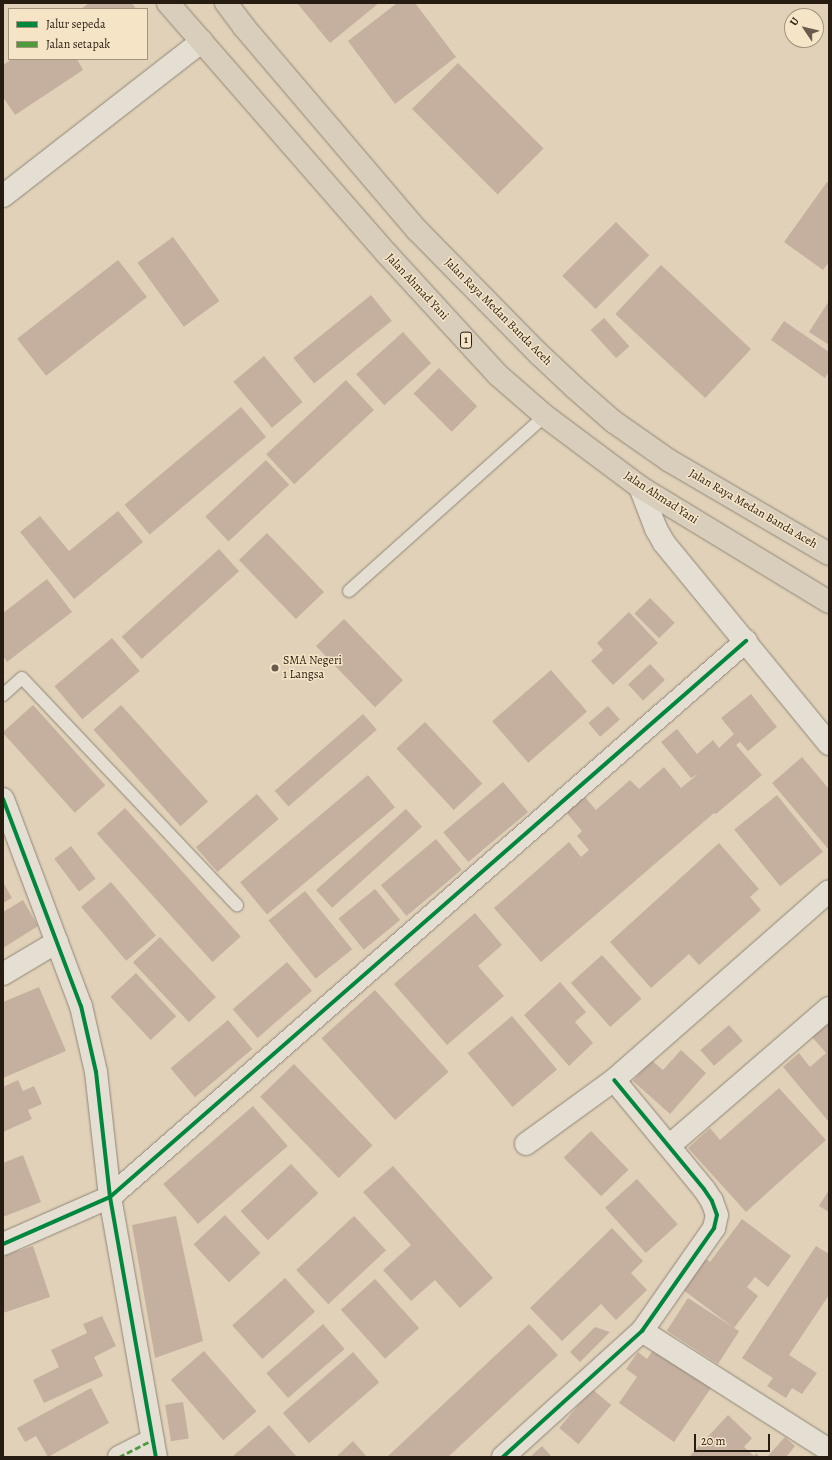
<!DOCTYPE html>
<html>
<head>
<meta charset="utf-8">
<style>
  body { margin:0 }
  #map { position:relative; width:832px; height:1460px; overflow:hidden; background:#e0d1b8; font-family:Alegreya,serif }
  div>[style] { position:absolute }
  .building>* { inset:0; background:#c5b0a0; transform-origin:0 0 }
  .roads { filter:drop-shadow(0 0 1px #908677) drop-shadow(0 0 1px #908677) }
  .lane>* { height:12px; margin:-6px; padding:0 6px; transform-origin:6px; border-radius:6px; background:#e5ded2 }
  .street>* { height:22px; margin:-11px; padding:0 11px; transform-origin:11px; border-radius:11px; background:#e5ded2 }
  .secondary>* { height:22px; margin:-11px; padding:0 11px; transform-origin:11px; border-radius:11px; background:#e5ded2 }
  .primary>* { height:22px; margin:-11px; padding:0 11px; transform-origin:11px; border-radius:11px; background:#d9cebc }
  .quiet>* { height:3px; margin-top:-1.5px; transform-origin:0; background:repeating-linear-gradient(90deg,#4e9a3c 0 6px,transparent 0 9px) }
  .cycleway>* { height:4px; margin:-2px; padding:0 2px; transform-origin:2px; border-radius:2px; background:#00873e }
  .dots>* { width:11px; height:11px; translate:-50% -50%; box-sizing:border-box; border:2px solid #f6e4c6; border-radius:50% }
  span { translate:-50% -50%; white-space:nowrap; text-align:center; line-height:1.15; -webkit-text-stroke:3px #f6e4c6; paint-order:stroke }
  .shield-label span { padding:1px 3px; background:#f6e4c6; border:1px solid; border-radius:3px; -webkit-text-stroke-width:0 }
  .shield-label { font-size:11px; color:#271c12; font-weight:700 }
  .street-label { font-size:12px; color:#271c12 }
  .poi-label { font-size:12px; color:#271c12 }
  .left { translate:0 -50%; text-align:left }
  .frame { position:absolute; inset:0; border:4px solid #271c12; pointer-events:none }
  .legend { position:absolute; left:8px; top:8px; width:140px; height:52px; box-sizing:border-box; background:#f6e4c6; border:1px solid #a3947e; margin:0; padding:5px 7px; list-style:none; font-size:12px; color:#271c12 }
  .legend li { display:flex; align-items:center; gap:8px; height:20px }
  .legend b { width:20px; border:1px solid #a3947e }
  .north { position:absolute; left:784px; top:8px; width:40px; height:40px; box-sizing:border-box; background:#f6e4c6; border:1px solid #a3947e; border-radius:50%; rotate:305deg; font-size:11px; font-weight:700; line-height:16px; text-align:center; color:#271c12 }
  .north::after { content:''; display:block; margin:auto; width:14px; height:18px; background:#685b4c; clip-path:polygon(50% 0,100% 100%,50% 72%,0 100%) }
  .scale { position:absolute; left:694px; top:1434px; width:76px; height:18px; box-sizing:border-box; border:2px solid #271c12; border-top:0; padding-left:5px; font-size:12px; line-height:14px; white-space:nowrap; color:#271c12; -webkit-text-stroke:3px #f6e4c6; paint-order:stroke }
</style>
</head>
<body>
<div id="map">
  <div class="building">
    <i style="clip-path:polygon(89px 3px,132px 3px,136px 9px,81px 9px)"></i>
    <i style="clip-path:polygon(297px 3px,379px 3px,330px 43px)"></i>
    <i style="clip-path:polygon(397px 3px,415px 3px,456px 57px,395px 104px,348px 41px)"></i>
    <i style="clip-path:polygon(12px 59px,77px 59px,83px 70px,15px 115px,3px 97px,3px 65px)"></i>
    <i style="left:458px;top:63px;width:121px;height:65px;rotate:45deg"></i>
    <i style="clip-path:polygon(827px 182px,829px 183px,829px 262px,823px 270px,784px 242px)"></i>
    <i style="left:616px;top:222px;width:47px;height:76px;rotate:45deg"></i>
    <i style="left:173px;top:237px;width:79px;height:44px;rotate:54deg"></i>
    <i style="left:118px;top:260px;width:47px;height:128px;rotate:52deg"></i>
    <i style="left:661px;top:265px;width:123px;height:67px;rotate:43deg"></i>
    <i style="left:371px;top:295px;width:33px;height:100px;rotate:51deg"></i>
    <i style="clip-path:polygon(829px 301px,829px 345px,809px 332px)"></i>
    <i style="left:604px;top:318px;width:38px;height:18px;rotate:48deg"></i>
    <i style="clip-path:polygon(784px 321px,829px 352px,829px 372px,825px 378px,771px 340px)"></i>
    <i style="left:403px;top:332px;width:42px;height:63px;rotate:48deg"></i>
    <i style="left:264px;top:356px;width:60px;height:40px;rotate:50deg"></i>
    <i style="left:439px;top:368px;width:54px;height:36px;rotate:45deg"></i>
    <i style="left:346px;top:380px;width:41px;height:109px;rotate:47deg"></i>
    <i style="left:241px;top:407px;width:39px;height:152px;rotate:50deg"></i>
    <i style="left:266px;top:460px;width:34px;height:83px;rotate:47deg"></i>
    <i style="clip-path:polygon(118px 511px,143px 542px,74px 599px,20px 532px,40px 516px,69px 551px)"></i>
    <i style="left:267px;top:533px;width:82px;height:39px;rotate:46deg"></i>
    <i style="left:219px;top:549px;width:30px;height:131px;rotate:48deg"></i>
    <i style="clip-path:polygon(47px 579px,72px 612px,7px 662px,3px 656px,3px 613px)"></i>
    <i style="left:650px;top:598px;width:35px;height:22px;rotate:45deg"></i>
    <i style="clip-path:polygon(629px 612px,658px 643px,613px 685px,591px 661px,603px 650px,597px 643px)"></i>
    <i style="left:344px;top:619px;width:85px;height:39px;rotate:46deg"></i>
    <i style="left:112px;top:638px;width:43px;height:75px;rotate:50deg"></i>
    <i style="left:650px;top:664px;width:22px;height:30px;rotate:47deg"></i>
    <i style="left:551px;top:670px;width:55px;height:78px;rotate:49deg"></i>
    <i style="clip-path:polygon(751px 694px,777px 727px,748px 751px,740px 742px,736px 745px,762px 775px,716px 814px,714px 813px,541px 962px,494px 908px,569px 842px,581px 857px,589px 850px,577px 836px,582px 831px,566px 812px,584px 796px,596px 810px,630px 780px,639px 789px,664px 767px,681px 788px,698px 774px,691px 778px,661px 742px,677px 729px,697px 754px,713px 740px,719px 748px,734px 734px,721px 718px)"></i>
    <i style="left:33px;top:705px;width:108px;height:41px;rotate:48deg"></i>
    <i style="left:121px;top:705px;width:130px;height:37px;rotate:48deg"></i>
    <i style="left:608px;top:706px;width:18px;height:26px;rotate:49deg"></i>
    <i style="left:363px;top:714px;width:21px;height:117px;rotate:49deg"></i>
    <i style="left:425px;top:722px;width:84px;height:39px;rotate:47deg"></i>
    <i style="clip-path:polygon(802px 757px,829px 789px,829px 850px,772px 783px)"></i>
    <i style="left:368px;top:775px;width:42px;height:167px;rotate:50deg"></i>
    <i style="left:503px;top:782px;width:39px;height:78px;rotate:50deg"></i>
    <i style="left:257px;top:794px;width:33px;height:81px;rotate:49deg"></i>
    <i style="left:777px;top:795px;width:73px;height:55px;rotate:51deg"></i>
    <i style="left:125px;top:808px;width:173px;height:38px;rotate:48deg"></i>
    <i style="left:406px;top:809px;width:24px;height:121px;rotate:48deg"></i>
    <i style="left:436px;top:839px;width:40px;height:72px;rotate:50deg"></i>
    <i style="clip-path:polygon(719px 843px,759px 889px,750px 897px,761px 910px,699px 965px,689px 954px,651px 988px,610px 942px)"></i>
    <i style="left:71px;top:846px;width:41px;height:21px;rotate:53deg"></i>
    <i style="clip-path:polygon(3px 882px,12px 898px,3px 903px)"></i>
    <i style="left:111px;top:882px;width:70px;height:39px;rotate:50deg"></i>
    <i style="left:375px;top:889px;width:40px;height:47px;rotate:51deg"></i>
    <i style="left:305px;top:891px;width:75px;height:47px;rotate:51deg"></i>
    <i style="clip-path:polygon(23px 900px,38px 926px,3px 948px,3px 912px)"></i>
    <i style="clip-path:polygon(475px 913px,502px 945px,478px 966px,504px 996px,447px 1045px,394px 984px)"></i>
    <i style="left:160px;top:937px;width:82px;height:37px;rotate:47deg"></i>
    <i style="left:602px;top:955px;width:59px;height:42px;rotate:48deg"></i>
    <i style="left:287px;top:962px;width:38px;height:72px;rotate:49deg"></i>
    <i style="left:136px;top:973px;width:59px;height:35px;rotate:47deg"></i>
    <i style="clip-path:polygon(560px 982px,586px 1012px,575px 1022px,593px 1043px,569px 1066px,524px 1015px)"></i>
    <i style="clip-path:polygon(39px 987px,66px 1051px,3px 1078px,3px 1002px)"></i>
    <i style="left:375px;top:990px;width:110px;height:72px;rotate:48deg"></i>
    <i style="left:512px;top:1016px;width:70px;height:58px;rotate:50deg"></i>
    <i style="left:228px;top:1020px;width:38px;height:75px;rotate:50deg"></i>
    <i style="clip-path:polygon(829px 1022px,829px 1122px,783px 1067px,799px 1053px,810px 1067px,826px 1053px,812px 1037px)"></i>
    <i style="left:729px;top:1025px;width:21px;height:38px;rotate:49deg"></i>
    <i style="clip-path:polygon(681px 1050px,706px 1073px,670px 1114px,633px 1081px,651px 1060px,663px 1070px)"></i>
    <i style="left:294px;top:1064px;width:113px;height:47px;rotate:46deg"></i>
    <i style="clip-path:polygon(18px 1080px,23px 1091px,34px 1086px,42px 1104px,28px 1110px,32px 1119px,3px 1132px,3px 1087px)"></i>
    <i style="clip-path:polygon(779px 1088px,826px 1140px,746px 1212px,688px 1148px,710px 1128px,720px 1140px)"></i>
    <i style="left:253px;top:1106px;width:53px;height:119px;rotate:49deg"></i>
    <i style="left:591px;top:1131px;width:54px;height:38px;rotate:46deg"></i>
    <i style="clip-path:polygon(23px 1155px,41px 1202px,3px 1217px,3px 1163px)"></i>
    <i style="left:291px;top:1164px;width:40px;height:69px;rotate:47deg"></i>
    <i style="clip-path:polygon(393px 1166px,493px 1278px,460px 1308px,435px 1280px,411px 1301px,383px 1270px,411px 1245px,363px 1192px)"></i>
    <i style="left:637px;top:1179px;width:61px;height:43px;rotate:48deg"></i>
    <i style="clip-path:polygon(829px 1190px,829px 1212px,819px 1206px)"></i>
    <i style="left:225px;top:1215px;width:52px;height:43px;rotate:47deg"></i>
    <i style="clip-path:polygon(176px 1216px,203px 1341px,155px 1358px,132px 1225px)"></i>
    <i style="left:354px;top:1216px;width:47px;height:79px;rotate:47deg"></i>
    <i style="clip-path:polygon(742px 1219px,791px 1256px,768px 1287px,755px 1277px,747px 1287px,758px 1296px,734px 1328px,678px 1286px,701px 1255px,710px 1262px)"></i>
    <i style="clip-path:polygon(612px 1228px,643px 1261px,631px 1273px,647px 1290px,616px 1320px,601px 1304px,562px 1341px,530px 1308px)"></i>
    <i style="clip-path:polygon(33px 1246px,50px 1297px,3px 1313px,3px 1256px)"></i>
    <i style="clip-path:polygon(816px 1246px,829px 1254px,829px 1295px,789px 1355px,817px 1373px,802px 1394px,792px 1388px,786px 1398px,767px 1386px,773px 1378px,742px 1358px)"></i>
    <i style="left:285px;top:1278px;width:45px;height:71px;rotate:48deg"></i>
    <i style="left:375px;top:1279px;width:66px;height:46px;rotate:48deg"></i>
    <i style="left:688px;top:1298px;width:61px;height:39px;rotate:33deg"></i>
    <i style="clip-path:polygon(102px 1316px,116px 1346px,94px 1357px,103px 1376px,44px 1403px,33px 1380px,59px 1367px,51px 1350px,87px 1333px,83px 1324px)"></i>
    <i style="left:323px;top:1324px;width:33px;height:75px;rotate:49deg"></i>
    <i style="clip-path:polygon(529px 1324px,558px 1355px,448px 1457px,387px 1457px)"></i>
    <i style="clip-path:polygon(595px 1327px,610px 1332px,580px 1362px,570px 1352px)"></i>
    <i style="clip-path:polygon(655px 1347px,711px 1388px,674px 1442px,619px 1403px,637px 1377px,626px 1369px,638px 1352px,647px 1359px)"></i>
    <i style="left:204px;top:1351px;width:80px;height:44px;rotate:49deg"></i>
    <i style="left:353px;top:1352px;width:40px;height:93px;rotate:49deg"></i>
    <i style="clip-path:polygon(91px 1388px,109px 1423px,48px 1457px,36px 1436px,25px 1442px,17px 1428px)"></i>
    <i style="left:592px;top:1389px;width:25px;height:51px;rotate:40deg"></i>
    <i style="left:183px;top:1402px;width:37px;height:18px;rotate:81deg"></i>
    <i style="clip-path:polygon(728px 1415px,752px 1438px,744px 1447px,754px 1456px,756px 1453px,760px 1457px,689px 1457px)"></i>
    <i style="clip-path:polygon(269px 1425px,296px 1456px,232px 1457px)"></i>
    <i style="clip-path:polygon(785px 1437px,795px 1446px,786px 1457px,767px 1457px)"></i>
    <i style="clip-path:polygon(353px 1441px,367px 1457px,336px 1457px)"></i>
    <i style="clip-path:polygon(542px 1446px,552px 1457px,530px 1457px)"></i>
  </div>
  <div class="roads">
    <div class="lane">
      <i style="left:349px;top:591px;width:263px;rotate:-41.8deg"></i>
      <i style="left:3px;top:695px;width:25px;rotate:-42deg"></i>
      <i style="left:22px;top:678px;width:313px;rotate:46.6deg"></i>
    </div>
    <div class="street">
      <i style="left:640px;top:487px;width:45px;rotate:69.1deg"></i>
      <i style="left:656px;top:529px;width:16px;rotate:60deg"></i>
      <i style="left:664px;top:543px;width:260px;rotate:50.6deg"></i>
      <i style="left:3px;top:799px;width:221px;rotate:69.4deg"></i>
      <i style="left:81px;top:1006px;width:68px;rotate:77.2deg"></i>
      <i style="left:96px;top:1072px;width:126px;rotate:83.6deg"></i>
      <i style="left:110px;top:1197px;width:264px;rotate:80deg"></i>
      <i style="left:3px;top:974px;width:63px;rotate:-30.7deg"></i>
      <i style="left:526px;top:1144px;width:109px;rotate:-36deg"></i>
      <i style="left:614px;top:1080px;width:286px;rotate:-41.3deg"></i>
      <i style="left:669px;top:1146px;width:211px;rotate:-40.8deg"></i>
      <i style="left:3px;top:1244px;width:117px;rotate:-23.7deg"></i>
      <i style="left:110px;top:1197px;width:845px;rotate:-41.16deg"></i>
      <i style="left:642px;top:1331px;width:222px;rotate:32.5deg"></i>
      <i style="left:119px;top:1457px;width:38px;rotate:-27deg"></i>
      <i style="left:503px;top:1457px;width:188px;rotate:-42.2deg"></i>
      <i style="left:642px;top:1331px;width:126px;rotate:-55deg"></i>
      <i style="left:714px;top:1228px;width:13px;rotate:-77deg"></i>
      <i style="left:717px;top:1215px;width:15px;rotate:-110deg"></i>
      <i style="left:712px;top:1201px;width:14px;rotate:-124deg"></i>
      <i style="left:704px;top:1189px;width:141px;rotate:-129.5deg"></i>
    </div>
    <div class="secondary">
      <i style="left:3px;top:196px;width:252px;rotate:-37.9deg"></i>
    </div>
    <div class="primary">
      <i style="left:168px;top:3px;width:333px;rotate:48.9deg"></i>
      <i style="left:387px;top:254px;width:164px;rotate:47.5deg"></i>
      <i style="left:498px;top:375px;width:62px;rotate:41.1deg"></i>
      <i style="left:545px;top:416px;width:119px;rotate:36.8deg"></i>
      <i style="left:640px;top:487px;width:221px;rotate:31.3deg"></i>
      <i style="left:226px;top:3px;width:30px;rotate:53deg"></i>
      <i style="left:244px;top:27px;width:267px;rotate:49.6deg"></i>
      <i style="left:417px;top:230px;width:174px;rotate:45.5deg"></i>
      <i style="left:539px;top:354px;width:50px;rotate:43.4deg"></i>
      <i style="left:575px;top:388px;width:52px;rotate:41.1deg"></i>
      <i style="left:614px;top:422px;width:68px;rotate:34.9deg"></i>
      <i style="left:670px;top:461px;width:184px;rotate:30.3deg"></i>
    </div>
  </div>
  <div class="quiet">
    <i style="left:119px;top:1457px;width:38px;rotate:-27deg"></i>
  </div>
  <div class="cycleway">
    <i style="left:3px;top:799px;width:221px;rotate:69.4deg"></i>
    <i style="left:81px;top:1006px;width:68px;rotate:77.2deg"></i>
    <i style="left:96px;top:1072px;width:126px;rotate:83.6deg"></i>
    <i style="left:110px;top:1197px;width:264px;rotate:80deg"></i>
    <i style="left:3px;top:1244px;width:117px;rotate:-23.7deg"></i>
    <i style="left:110px;top:1197px;width:845px;rotate:-41.16deg"></i>
    <i style="left:503px;top:1457px;width:188px;rotate:-42.2deg"></i>
    <i style="left:642px;top:1331px;width:126px;rotate:-55deg"></i>
    <i style="left:714px;top:1228px;width:13px;rotate:-77deg"></i>
    <i style="left:717px;top:1215px;width:15px;rotate:-110deg"></i>
    <i style="left:712px;top:1201px;width:14px;rotate:-124deg"></i>
    <i style="left:704px;top:1189px;width:141px;rotate:-129.5deg"></i>
  </div>
  <div class="dots">
    <i style="left:275px;top:668px;background:#685b4c"></i>
  </div>
  <div class="shield-label">
    <span style="left:466px;top:340px">1</span>
  </div>
  <div class="street-label">
    <span style="left:417px;top:287px;rotate:47deg">Jalan Ahmad Yani</span>
    <span style="left:498px;top:312px;rotate:45deg">Jalan Raya Medan Banda Aceh</span>
    <span style="left:661px;top:498px;rotate:33deg">Jalan Ahmad Yani</span>
    <span style="left:753px;top:509px;rotate:30deg">Jalan Raya Medan Banda Aceh</span>
  </div>
  <div class="poi-label">
    <span class="left" style="left:283px;top:668px">SMA Negeri<br>1 Langsa</span>
  </div>
  <div class="frame"></div>
  <ul class="legend">
  <li><b style="height:5px;background:#00873e"></b>Jalur sepeda</li>
  <li><b style="height:5px;background:#4e9a3c"></b>Jalan setapak</li>
  </ul>
  <div class="north">U</div>
  <div class="scale">20 m</div>
</div>
</body>
</html>
